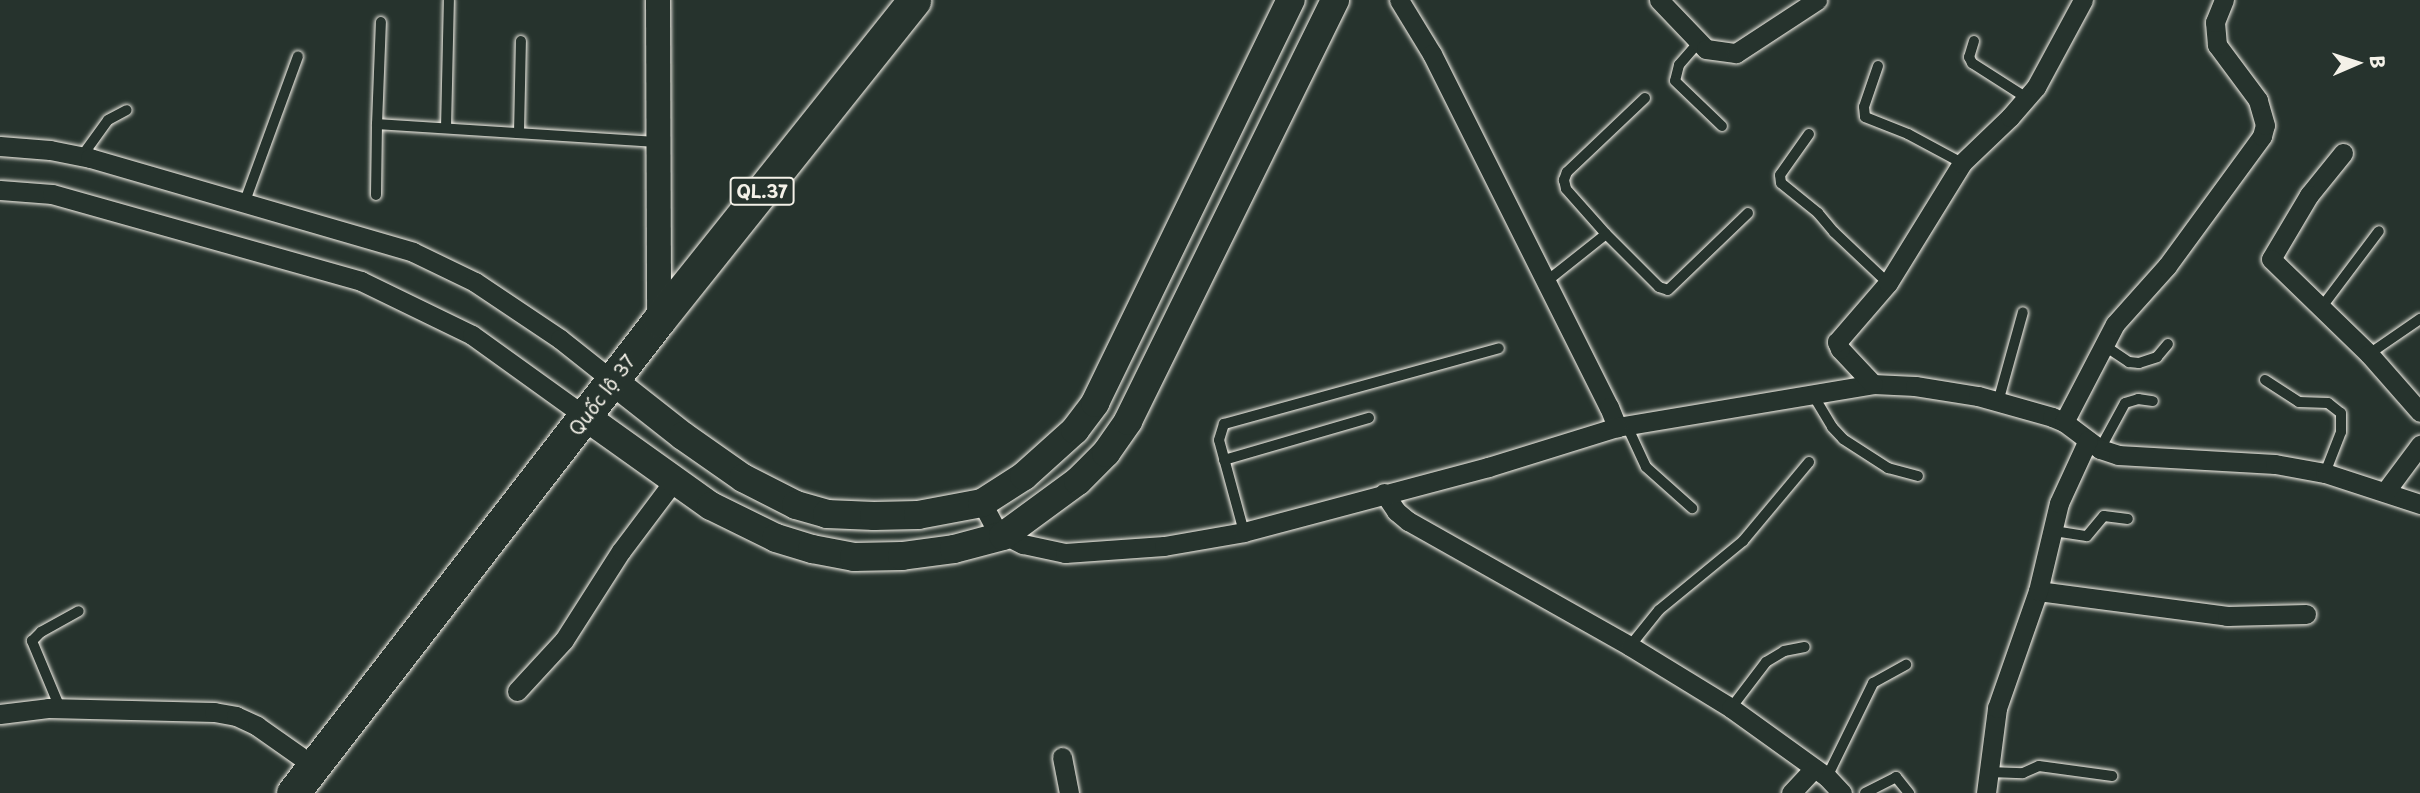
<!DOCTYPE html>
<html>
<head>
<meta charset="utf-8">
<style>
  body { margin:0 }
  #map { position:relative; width:2420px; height:793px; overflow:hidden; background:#26332d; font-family:"Playpen Sans",sans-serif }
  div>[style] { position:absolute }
  .roads { filter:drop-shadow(0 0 2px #f4f1e8) drop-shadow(0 0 2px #f4f1e8) }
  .service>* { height:10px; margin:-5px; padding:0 5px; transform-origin:5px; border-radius:5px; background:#26332d }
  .minor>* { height:19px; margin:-9.5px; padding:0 9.5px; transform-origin:9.5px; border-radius:9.5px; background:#26332d }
  .tertiary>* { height:24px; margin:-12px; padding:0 12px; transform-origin:12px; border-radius:12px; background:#26332d }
  .secondary>* { height:28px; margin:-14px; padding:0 14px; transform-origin:14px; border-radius:14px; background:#26332d }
  .trunk>* { height:33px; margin:-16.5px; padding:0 16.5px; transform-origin:16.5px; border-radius:16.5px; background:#26332d }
  span { translate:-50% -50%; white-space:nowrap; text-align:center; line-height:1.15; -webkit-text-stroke:7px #26332d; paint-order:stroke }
  .shield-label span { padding:2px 5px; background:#26332d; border:2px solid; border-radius:5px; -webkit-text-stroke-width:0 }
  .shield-label { font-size:18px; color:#f4f1e8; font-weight:700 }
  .street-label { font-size:19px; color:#f4f1e8 }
  .north { position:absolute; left:2322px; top:28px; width:70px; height:70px; -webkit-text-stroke:5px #26332d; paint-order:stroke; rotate:87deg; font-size:19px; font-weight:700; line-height:28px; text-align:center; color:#f4f1e8 }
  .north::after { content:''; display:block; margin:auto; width:24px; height:32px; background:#f4f1e8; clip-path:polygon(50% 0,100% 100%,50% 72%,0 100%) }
</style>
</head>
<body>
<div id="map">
  <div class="roads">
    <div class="service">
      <i style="left:1974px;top:41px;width:17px;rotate:107deg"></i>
      <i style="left:1969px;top:57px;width:7px;rotate:63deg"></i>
      <i style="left:1972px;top:63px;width:65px;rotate:32.5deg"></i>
      <i style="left:1698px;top:43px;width:29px;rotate:131deg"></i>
      <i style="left:1679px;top:65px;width:16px;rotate:104deg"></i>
      <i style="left:1675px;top:81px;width:65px;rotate:43.8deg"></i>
      <i style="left:1878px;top:66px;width:43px;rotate:108.9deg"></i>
      <i style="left:1864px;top:107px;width:10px;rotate:84deg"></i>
      <i style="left:1865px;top:117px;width:46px;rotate:21.6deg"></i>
      <i style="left:1908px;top:134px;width:61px;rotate:28.2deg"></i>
      <i style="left:1645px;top:98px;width:108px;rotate:136.5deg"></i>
      <i style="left:1567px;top:172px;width:9px;rotate:111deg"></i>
      <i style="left:1564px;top:180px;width:9px;rotate:77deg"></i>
      <i style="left:1566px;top:189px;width:60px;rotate:48.4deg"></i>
      <i style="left:1606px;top:234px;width:75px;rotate:45deg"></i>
      <i style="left:1659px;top:287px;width:9px;rotate:18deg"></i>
      <i style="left:1668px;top:290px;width:111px;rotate:-43.9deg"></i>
      <i style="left:377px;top:124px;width:102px;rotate:-87.8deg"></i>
      <i style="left:446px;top:128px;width:128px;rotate:-88.7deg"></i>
      <i style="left:519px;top:133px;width:92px;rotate:-88.8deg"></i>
      <i style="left:1809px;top:134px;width:50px;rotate:125.3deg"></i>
      <i style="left:1780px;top:175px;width:8px;rotate:83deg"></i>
      <i style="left:1781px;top:183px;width:48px;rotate:39deg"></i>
      <i style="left:1818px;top:213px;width:25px;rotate:50deg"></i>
      <i style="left:1834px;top:232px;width:74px;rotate:43.4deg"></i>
      <i style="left:82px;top:156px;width:44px;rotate:-54.2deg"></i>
      <i style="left:108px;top:120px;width:21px;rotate:-28deg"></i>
      <i style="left:376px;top:195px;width:71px;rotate:-89.2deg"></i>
      <i style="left:377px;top:124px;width:283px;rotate:3.7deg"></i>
      <i style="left:245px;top:201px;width:154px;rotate:-69.9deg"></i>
      <i style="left:1547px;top:281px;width:75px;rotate:-38.5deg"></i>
      <i style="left:2321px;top:308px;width:96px;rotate:-53deg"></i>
      <i style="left:2105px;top:346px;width:29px;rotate:34deg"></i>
      <i style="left:2129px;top:362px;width:10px;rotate:6deg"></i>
      <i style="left:2139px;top:363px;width:19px;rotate:-18deg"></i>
      <i style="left:2157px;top:357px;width:17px;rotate:-50deg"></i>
      <i style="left:2369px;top:354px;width:62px;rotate:-34.5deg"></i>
      <i style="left:2265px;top:380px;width:40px;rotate:32.9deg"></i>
      <i style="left:2299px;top:402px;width:29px;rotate:2deg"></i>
      <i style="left:2328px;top:403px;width:16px;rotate:38deg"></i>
      <i style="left:2341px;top:413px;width:19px;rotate:90deg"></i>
      <i style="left:2341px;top:432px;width:44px;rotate:111.3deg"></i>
      <i style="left:1813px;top:395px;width:37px;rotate:59deg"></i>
      <i style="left:1832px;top:427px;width:16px;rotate:47deg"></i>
      <i style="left:1843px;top:439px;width:54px;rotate:32.8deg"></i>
      <i style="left:1888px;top:468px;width:31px;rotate:15deg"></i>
      <i style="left:1998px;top:402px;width:93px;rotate:-74.5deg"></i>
      <i style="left:1627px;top:426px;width:45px;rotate:65.1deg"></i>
      <i style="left:1646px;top:467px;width:62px;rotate:41.7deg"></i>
      <i style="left:2100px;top:449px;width:52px;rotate:-61.5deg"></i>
      <i style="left:2125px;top:403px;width:14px;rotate:-17deg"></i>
      <i style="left:2138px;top:399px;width:15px;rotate:8deg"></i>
      <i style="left:1224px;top:460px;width:151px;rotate:-16.2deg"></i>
      <i style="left:2054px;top:531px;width:33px;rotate:9deg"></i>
      <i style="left:2087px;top:536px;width:26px;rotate:-50deg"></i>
      <i style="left:2104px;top:516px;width:24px;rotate:7deg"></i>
      <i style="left:1244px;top:532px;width:95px;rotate:-105.2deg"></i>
      <i style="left:1219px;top:440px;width:17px;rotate:-73deg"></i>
      <i style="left:1224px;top:424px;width:285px;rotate:-15.4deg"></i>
      <i style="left:1630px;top:646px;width:46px;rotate:-51.1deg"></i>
      <i style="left:1659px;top:610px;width:109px;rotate:-39.4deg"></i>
      <i style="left:1743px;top:541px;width:103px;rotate:-50.1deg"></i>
      <i style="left:60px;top:708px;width:73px;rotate:-112.7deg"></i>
      <i style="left:32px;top:641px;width:13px;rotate:-45deg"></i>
      <i style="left:41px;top:632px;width:43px;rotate:-28.9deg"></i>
      <i style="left:1731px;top:708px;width:58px;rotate:-52.7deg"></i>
      <i style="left:1766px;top:662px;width:21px;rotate:-31deg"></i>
      <i style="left:1784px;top:651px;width:21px;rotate:-11deg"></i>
      <i style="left:1989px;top:772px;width:34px;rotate:2deg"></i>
      <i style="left:2023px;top:773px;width:17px;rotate:-24deg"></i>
      <i style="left:2039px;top:766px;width:74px;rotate:7.8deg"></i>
      <i style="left:1827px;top:777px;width:105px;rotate:-63.9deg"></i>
      <i style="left:1873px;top:683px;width:38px;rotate:-29deg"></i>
      <i style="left:1865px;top:793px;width:35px;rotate:-27deg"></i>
      <i style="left:1896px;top:777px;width:21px;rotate:51deg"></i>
    </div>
    <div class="minor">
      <i style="left:1399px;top:0;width:63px;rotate:58.6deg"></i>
      <i style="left:1432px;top:54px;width:395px;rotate:63.4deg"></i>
      <i style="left:1609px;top:407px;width:22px;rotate:68deg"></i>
      <i style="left:1617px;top:427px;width:260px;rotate:-9.5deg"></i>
      <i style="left:1873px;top:384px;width:42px;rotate:2.7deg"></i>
      <i style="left:1915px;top:386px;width:64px;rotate:9deg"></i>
      <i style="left:1978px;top:396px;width:77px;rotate:15.8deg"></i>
      <i style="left:2052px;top:417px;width:13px;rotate:23deg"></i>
      <i style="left:2064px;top:422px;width:45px;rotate:36.9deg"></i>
      <i style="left:2100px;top:449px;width:19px;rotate:18deg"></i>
      <i style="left:2118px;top:455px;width:157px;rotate:3.3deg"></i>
      <i style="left:2275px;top:464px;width:51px;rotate:10.2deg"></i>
      <i style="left:2325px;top:473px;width:100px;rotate:18.1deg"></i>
      <i style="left:1659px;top:0;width:68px;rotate:46.2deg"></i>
      <i style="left:1706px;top:49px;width:30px;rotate:8deg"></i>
      <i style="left:1736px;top:53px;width:97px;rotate:-33.2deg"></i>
      <i style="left:0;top:146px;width:50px;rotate:4.6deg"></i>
      <i style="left:50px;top:150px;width:41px;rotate:11.3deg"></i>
      <i style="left:90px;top:158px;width:336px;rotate:16.2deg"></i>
      <i style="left:413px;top:252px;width:69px;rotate:25.8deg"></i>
      <i style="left:475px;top:282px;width:102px;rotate:33.8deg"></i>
      <i style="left:560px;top:339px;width:68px;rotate:38.4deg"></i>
      <i style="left:2343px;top:153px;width:54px;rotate:129deg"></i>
      <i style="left:2309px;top:195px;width:74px;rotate:120.7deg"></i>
      <i style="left:2271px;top:259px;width:136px;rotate:44.1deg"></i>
      <i style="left:2369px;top:354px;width:77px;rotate:48.7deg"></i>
      <i style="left:0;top:190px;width:52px;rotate:4.4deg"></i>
      <i style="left:52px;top:194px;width:321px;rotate:15.7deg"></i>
      <i style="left:361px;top:281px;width:123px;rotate:25.9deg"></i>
      <i style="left:472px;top:335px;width:140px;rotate:35.7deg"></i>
      <i style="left:1873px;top:384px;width:48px;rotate:-133.3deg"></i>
      <i style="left:1840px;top:349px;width:8px;rotate:-113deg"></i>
      <i style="left:1837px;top:342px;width:78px;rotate:-49.2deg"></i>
      <i style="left:1888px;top:283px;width:141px;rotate:-58.3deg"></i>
      <i style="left:1962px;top:163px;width:66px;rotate:-43.8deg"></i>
      <i style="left:2010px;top:117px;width:40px;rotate:-49deg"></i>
      <i style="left:2036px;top:87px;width:99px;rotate:-61.6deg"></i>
      <i style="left:2064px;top:422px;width:110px;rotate:-62.5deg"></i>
      <i style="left:2115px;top:324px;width:78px;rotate:-48.1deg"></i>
      <i style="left:2167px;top:266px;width:161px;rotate:-53.8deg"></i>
      <i style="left:2262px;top:136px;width:11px;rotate:-75deg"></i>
      <i style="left:2265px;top:125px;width:26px;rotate:-106deg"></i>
      <i style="left:2258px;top:100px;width:69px;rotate:-126.7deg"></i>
      <i style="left:2217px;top:45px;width:23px;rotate:-95deg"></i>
      <i style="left:2215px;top:22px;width:24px;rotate:-68deg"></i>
      <i style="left:2385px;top:492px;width:59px;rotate:-53.3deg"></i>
      <i style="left:1384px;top:493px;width:22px;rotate:56deg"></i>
      <i style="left:1396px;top:511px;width:16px;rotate:40deg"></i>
      <i style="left:1408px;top:521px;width:255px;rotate:29.4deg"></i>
      <i style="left:1630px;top:646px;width:119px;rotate:31.5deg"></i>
      <i style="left:1731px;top:708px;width:118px;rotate:35.7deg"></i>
      <i style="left:1827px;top:777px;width:22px;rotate:47deg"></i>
      <i style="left:982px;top:503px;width:32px;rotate:62deg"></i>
      <i style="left:997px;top:531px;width:29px;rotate:27deg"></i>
      <i style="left:1023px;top:544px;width:43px;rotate:12.1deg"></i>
      <i style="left:1065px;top:553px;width:99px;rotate:-4deg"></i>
      <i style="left:1164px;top:546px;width:81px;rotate:-9.9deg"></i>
      <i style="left:1244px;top:532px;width:253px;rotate:-14.9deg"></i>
      <i style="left:1488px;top:467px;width:135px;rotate:-17.2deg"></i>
      <i style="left:2038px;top:591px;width:191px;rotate:7.5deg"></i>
      <i style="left:2227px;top:616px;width:79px;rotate:-1.5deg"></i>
      <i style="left:517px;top:691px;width:69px;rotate:-47.3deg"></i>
      <i style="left:564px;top:640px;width:106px;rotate:-57.4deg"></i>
      <i style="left:621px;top:551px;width:86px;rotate:-53deg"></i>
      <i style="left:0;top:714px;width:48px;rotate:-7.1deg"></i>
      <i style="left:48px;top:708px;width:166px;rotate:1.4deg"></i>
      <i style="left:214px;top:712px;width:22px;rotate:10deg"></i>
      <i style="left:236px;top:716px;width:23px;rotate:25deg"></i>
      <i style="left:257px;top:726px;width:70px;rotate:35.1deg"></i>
      <i style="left:1062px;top:757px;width:37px;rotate:79deg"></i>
      <i style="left:1791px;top:793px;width:34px;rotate:-47deg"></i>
      <i style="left:1986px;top:793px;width:86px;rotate:-82.6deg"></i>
      <i style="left:1997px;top:708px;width:124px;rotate:-70.7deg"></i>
      <i style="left:2038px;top:591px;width:90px;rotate:-76.6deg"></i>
      <i style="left:2059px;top:503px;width:69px;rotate:-65.3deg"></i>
    </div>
    <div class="tertiary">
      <i style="left:658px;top:0;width:320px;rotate:89.8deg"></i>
    </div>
    <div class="secondary">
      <i style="left:613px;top:381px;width:89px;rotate:38.2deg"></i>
      <i style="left:683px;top:436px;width:73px;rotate:35deg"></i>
      <i style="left:743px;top:478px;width:59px;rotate:27deg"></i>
      <i style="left:796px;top:505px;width:32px;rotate:16deg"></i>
      <i style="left:827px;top:514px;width:47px;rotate:2.4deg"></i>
      <i style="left:874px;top:516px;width:44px;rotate:-1.3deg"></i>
      <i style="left:918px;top:515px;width:65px;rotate:-10.6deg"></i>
      <i style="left:982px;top:503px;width:50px;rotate:-32.7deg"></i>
      <i style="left:1024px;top:476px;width:69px;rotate:-42deg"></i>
      <i style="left:1075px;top:430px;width:34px;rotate:-53deg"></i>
      <i style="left:1095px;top:403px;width:448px;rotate:-64.1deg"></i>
      <i style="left:586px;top:417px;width:153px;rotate:35.5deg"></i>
      <i style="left:711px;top:506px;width:72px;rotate:26.2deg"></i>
      <i style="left:776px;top:538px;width:38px;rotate:17deg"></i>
      <i style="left:812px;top:549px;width:43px;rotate:10.8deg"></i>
      <i style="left:854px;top:557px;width:48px;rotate:-1.2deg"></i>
      <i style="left:902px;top:556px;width:52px;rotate:-7.7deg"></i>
      <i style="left:954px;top:549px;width:51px;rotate:-14.9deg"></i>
      <i style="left:1003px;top:536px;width:93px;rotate:-36.3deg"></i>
      <i style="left:1078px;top:481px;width:40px;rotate:-45deg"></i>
      <i style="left:1106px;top:453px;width:39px;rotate:-55deg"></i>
      <i style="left:1128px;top:421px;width:469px;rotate:-63.8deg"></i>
    </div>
    <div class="trunk">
      <i style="left:293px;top:793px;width:598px;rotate:-52.27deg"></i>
      <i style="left:659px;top:320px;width:409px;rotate:-51.4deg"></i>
    </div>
  </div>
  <div class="shield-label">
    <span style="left:762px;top:191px">QL.37</span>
  </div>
  <div class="street-label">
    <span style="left:602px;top:395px;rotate:-53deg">Quốc lộ 37</span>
  </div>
  <div class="north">B</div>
</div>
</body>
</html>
